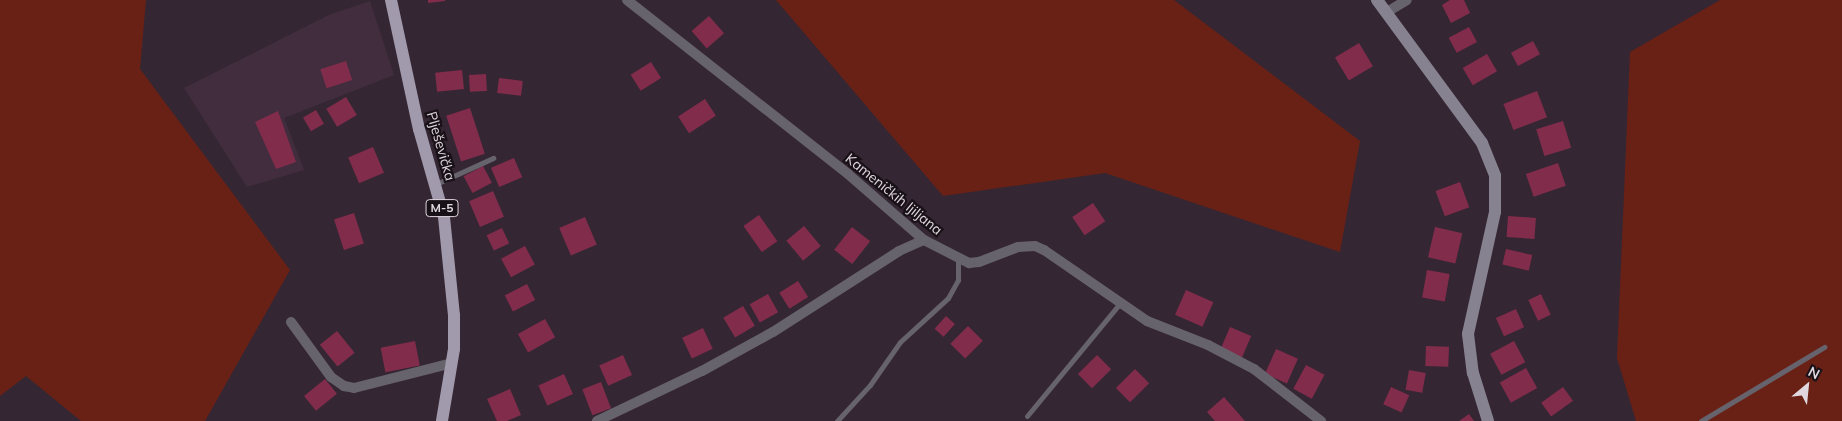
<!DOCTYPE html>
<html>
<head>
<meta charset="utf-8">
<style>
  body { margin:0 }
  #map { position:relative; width:1842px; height:421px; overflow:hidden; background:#352633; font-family:Mulish,sans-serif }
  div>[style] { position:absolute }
  .built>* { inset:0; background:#412d3e }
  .green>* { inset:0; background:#692116 }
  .building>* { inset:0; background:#822c4b; transform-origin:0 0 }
  .lane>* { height:5px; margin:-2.5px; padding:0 2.5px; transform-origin:2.5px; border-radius:2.5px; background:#66636c }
  .street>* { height:10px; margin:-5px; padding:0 5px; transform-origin:5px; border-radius:5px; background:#66636c }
  .secondary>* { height:12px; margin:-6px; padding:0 6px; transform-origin:6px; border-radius:6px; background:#868290 }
  .primary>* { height:12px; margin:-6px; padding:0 6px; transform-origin:6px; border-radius:6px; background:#a09aac }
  span { translate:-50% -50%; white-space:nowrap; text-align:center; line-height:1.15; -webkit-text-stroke:4.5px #181117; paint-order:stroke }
  .shield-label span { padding:1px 4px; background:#181117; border:1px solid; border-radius:4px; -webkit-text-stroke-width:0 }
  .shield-label { font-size:12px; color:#e1d7df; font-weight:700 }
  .street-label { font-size:14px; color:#e1d7df }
  .north { position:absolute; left:1782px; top:361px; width:50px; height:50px; -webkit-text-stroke:4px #181117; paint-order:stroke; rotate:28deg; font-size:14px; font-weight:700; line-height:20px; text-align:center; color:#e1d7df }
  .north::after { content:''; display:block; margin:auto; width:18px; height:22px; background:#e1d7df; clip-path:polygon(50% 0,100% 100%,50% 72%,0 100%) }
</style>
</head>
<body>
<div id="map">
  <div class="built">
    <i style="clip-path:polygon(370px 1px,394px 75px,284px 118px,304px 170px,247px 187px,184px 88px,331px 14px)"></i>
  </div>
  <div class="green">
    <i style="clip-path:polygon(0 0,146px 0,140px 69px,290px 270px,205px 421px,81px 421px,26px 376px,0 396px)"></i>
    <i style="clip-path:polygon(776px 0,1174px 0,1360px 141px,1340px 252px,1105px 173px,943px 196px)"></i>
    <i style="clip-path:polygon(1720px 0,1842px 0,1842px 421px,1636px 421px,1617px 358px,1630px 52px)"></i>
  </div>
  <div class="building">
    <i style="clip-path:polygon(428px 0,445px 0,445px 1px,428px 3px)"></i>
    <i style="clip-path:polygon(1450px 0,1464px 0,1470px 13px,1451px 23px,1442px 5px)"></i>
    <i style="left:709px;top:16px;width:23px;height:23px;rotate:49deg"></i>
    <i style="left:1469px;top:27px;width:17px;height:23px;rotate:62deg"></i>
    <i style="left:1533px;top:41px;width:15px;height:25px;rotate:62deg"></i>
    <i style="left:1359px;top:43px;width:27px;height:28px;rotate:59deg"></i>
    <i style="left:1487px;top:54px;width:20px;height:28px;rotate:60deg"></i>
    <i style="left:346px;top:61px;width:20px;height:27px;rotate:72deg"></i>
    <i style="left:651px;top:62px;width:19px;height:24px;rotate:58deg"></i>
    <i style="left:462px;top:70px;width:19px;height:27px;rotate:84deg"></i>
    <i style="left:486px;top:74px;width:17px;height:17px;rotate:87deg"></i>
    <i style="left:499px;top:78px;width:24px;height:15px;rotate:7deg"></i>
    <i style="left:1537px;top:91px;width:28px;height:36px;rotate:69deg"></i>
    <i style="left:346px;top:97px;width:21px;height:23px;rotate:59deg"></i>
    <i style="left:705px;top:99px;width:20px;height:32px;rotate:57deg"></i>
    <i style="left:470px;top:108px;width:48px;height:25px;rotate:72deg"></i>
    <i style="left:316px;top:110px;width:16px;height:15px;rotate:60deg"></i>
    <i style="clip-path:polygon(278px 111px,296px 162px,276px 169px,255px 122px)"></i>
    <i style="left:1563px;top:121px;width:28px;height:28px;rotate:73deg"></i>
    <i style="left:373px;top:147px;width:28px;height:27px;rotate:67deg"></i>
    <i style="left:514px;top:158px;width:21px;height:25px;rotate:67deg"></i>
    <i style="left:1558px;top:163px;width:24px;height:34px;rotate:71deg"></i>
    <i style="left:483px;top:166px;width:19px;height:22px;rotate:62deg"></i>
    <i style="left:1460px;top:182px;width:27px;height:26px;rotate:70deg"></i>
    <i style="left:493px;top:191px;width:28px;height:26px;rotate:67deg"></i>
    <i style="left:1093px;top:203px;width:22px;height:25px;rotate:56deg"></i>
    <i style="left:354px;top:213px;width:32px;height:21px;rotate:72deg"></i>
    <i style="left:759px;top:215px;width:32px;height:19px;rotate:55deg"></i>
    <i style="left:1508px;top:216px;width:28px;height:21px;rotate:4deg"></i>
    <i style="left:585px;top:217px;width:30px;height:28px;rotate:67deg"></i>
    <i style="left:804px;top:226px;width:26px;height:23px;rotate:50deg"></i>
    <i style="left:852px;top:227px;width:23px;height:29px;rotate:38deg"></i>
    <i style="left:1435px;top:227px;width:28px;height:31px;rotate:13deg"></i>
    <i style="left:502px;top:228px;width:17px;height:17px;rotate:65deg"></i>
    <i style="left:525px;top:246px;width:21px;height:27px;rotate:62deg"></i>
    <i style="left:1506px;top:249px;width:27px;height:16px;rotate:13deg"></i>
    <i style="left:1427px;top:270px;width:23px;height:28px;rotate:10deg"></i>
    <i style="left:798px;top:281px;width:19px;height:22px;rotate:58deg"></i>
    <i style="left:527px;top:284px;width:18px;height:25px;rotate:63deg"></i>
    <i style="left:1186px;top:290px;width:30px;height:27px;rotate:24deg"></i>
    <i style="left:768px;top:294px;width:21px;height:21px;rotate:61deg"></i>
    <i style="left:1541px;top:294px;width:23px;height:14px;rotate:65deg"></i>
    <i style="left:743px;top:306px;width:23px;height:23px;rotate:59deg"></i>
    <i style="left:1516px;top:309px;width:20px;height:22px;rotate:66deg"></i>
    <i style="left:946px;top:316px;width:12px;height:17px;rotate:42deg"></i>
    <i style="left:545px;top:319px;width:21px;height:31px;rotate:61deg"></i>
    <i style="left:968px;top:326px;width:21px;height:25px;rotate:45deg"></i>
    <i style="left:1230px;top:327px;width:23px;height:25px;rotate:23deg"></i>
    <i style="left:703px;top:328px;width:23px;height:23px;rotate:65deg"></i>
    <i style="left:337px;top:331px;width:28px;height:22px;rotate:51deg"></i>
    <i style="left:415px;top:341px;width:25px;height:35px;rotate:79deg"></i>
    <i style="left:1514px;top:341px;width:24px;height:27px;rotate:62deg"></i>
    <i style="left:1426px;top:346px;width:23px;height:20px;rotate:2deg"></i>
    <i style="left:1276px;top:349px;width:24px;height:27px;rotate:24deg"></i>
    <i style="left:623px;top:355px;width:22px;height:26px;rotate:66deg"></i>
    <i style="left:1097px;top:355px;width:20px;height:27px;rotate:45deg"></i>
    <i style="left:1306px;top:365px;width:21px;height:27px;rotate:28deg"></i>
    <i style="left:1526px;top:368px;width:23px;height:30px;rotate:61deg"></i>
    <i style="left:1135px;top:369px;width:20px;height:27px;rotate:45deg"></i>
    <i style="left:1409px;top:370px;width:17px;height:20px;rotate:10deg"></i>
    <i style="left:564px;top:374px;width:22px;height:28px;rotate:66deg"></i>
    <i style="left:325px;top:379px;width:19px;height:27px;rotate:51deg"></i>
    <i style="left:601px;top:382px;width:28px;height:20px;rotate:69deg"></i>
    <i style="left:1391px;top:387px;width:20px;height:19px;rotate:24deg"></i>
    <i style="left:1563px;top:387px;width:17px;height:27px;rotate:54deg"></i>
    <i style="clip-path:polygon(510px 389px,521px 415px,507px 421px,497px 421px,487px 399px)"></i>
    <i style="clip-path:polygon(1224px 397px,1245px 421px,1215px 421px,1207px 412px)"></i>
    <i style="clip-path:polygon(1469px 414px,1474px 421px,1459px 421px)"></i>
  </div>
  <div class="lane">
    <i style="left:436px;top:184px;width:63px;rotate:-24.5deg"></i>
    <i style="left:1027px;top:416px;width:146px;rotate:-50.5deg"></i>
    <i style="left:837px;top:421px;width:49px;rotate:-47.5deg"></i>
    <i style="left:870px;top:385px;width:52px;rotate:-55.1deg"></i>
    <i style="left:900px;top:342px;width:65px;rotate:-42.5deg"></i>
    <i style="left:948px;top:298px;width:21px;rotate:-61deg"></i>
    <i style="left:958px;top:280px;width:22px;rotate:-90deg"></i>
    <i style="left:1701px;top:421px;width:144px;rotate:-31deg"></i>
  </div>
  <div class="street">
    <i style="left:627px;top:0;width:281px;rotate:38.2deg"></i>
    <i style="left:848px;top:174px;width:101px;rotate:41deg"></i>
    <i style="left:924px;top:240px;width:51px;rotate:27.1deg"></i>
    <i style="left:969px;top:263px;width:10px;rotate:-6deg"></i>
    <i style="left:979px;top:262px;width:42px;rotate:-21deg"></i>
    <i style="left:1018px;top:247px;width:17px;rotate:-3deg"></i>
    <i style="left:1035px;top:246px;width:10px;rotate:24deg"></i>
    <i style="left:1044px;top:250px;width:125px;rotate:34.6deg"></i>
    <i style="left:1147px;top:321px;width:66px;rotate:21.5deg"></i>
    <i style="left:1208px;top:345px;width:52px;rotate:27.6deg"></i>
    <i style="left:1254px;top:369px;width:85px;rotate:37.8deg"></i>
    <i style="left:1387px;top:12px;width:23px;rotate:-31deg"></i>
    <i style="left:291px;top:322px;width:68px;rotate:54deg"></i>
    <i style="left:331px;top:377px;width:16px;rotate:35deg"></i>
    <i style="left:344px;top:386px;width:10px;rotate:11deg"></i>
    <i style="left:354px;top:388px;width:101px;rotate:-14.3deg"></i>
    <i style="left:597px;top:421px;width:116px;rotate:-25.5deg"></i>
    <i style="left:702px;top:371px;width:81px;rotate:-28.8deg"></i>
    <i style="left:773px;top:332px;width:150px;rotate:-32.7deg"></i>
    <i style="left:899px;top:251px;width:27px;rotate:-24deg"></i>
  </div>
  <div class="secondary">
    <i style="left:1377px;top:0;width:177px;rotate:53.7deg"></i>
    <i style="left:1482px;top:143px;width:35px;rotate:68deg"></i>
    <i style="left:1495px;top:176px;width:36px;rotate:90deg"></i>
    <i style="left:1495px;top:212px;width:125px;rotate:102.5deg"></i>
    <i style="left:1468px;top:334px;width:39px;rotate:83deg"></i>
    <i style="left:1473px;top:373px;width:50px;rotate:72.6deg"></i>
  </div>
  <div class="primary">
    <i style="left:391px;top:0;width:132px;rotate:77.8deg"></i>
    <i style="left:419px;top:129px;width:91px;rotate:74.1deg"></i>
    <i style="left:444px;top:217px;width:99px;rotate:84.2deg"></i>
    <i style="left:454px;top:315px;width:34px;rotate:90deg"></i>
    <i style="left:454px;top:349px;width:73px;rotate:99.5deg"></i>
  </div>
  <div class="shield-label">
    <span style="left:442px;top:208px">M-5</span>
  </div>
  <div class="street-label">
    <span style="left:441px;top:146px;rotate:74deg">Plješevička</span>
    <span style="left:894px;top:194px;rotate:39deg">Kameničkih ljiljana</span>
  </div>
  <div class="north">N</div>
</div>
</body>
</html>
